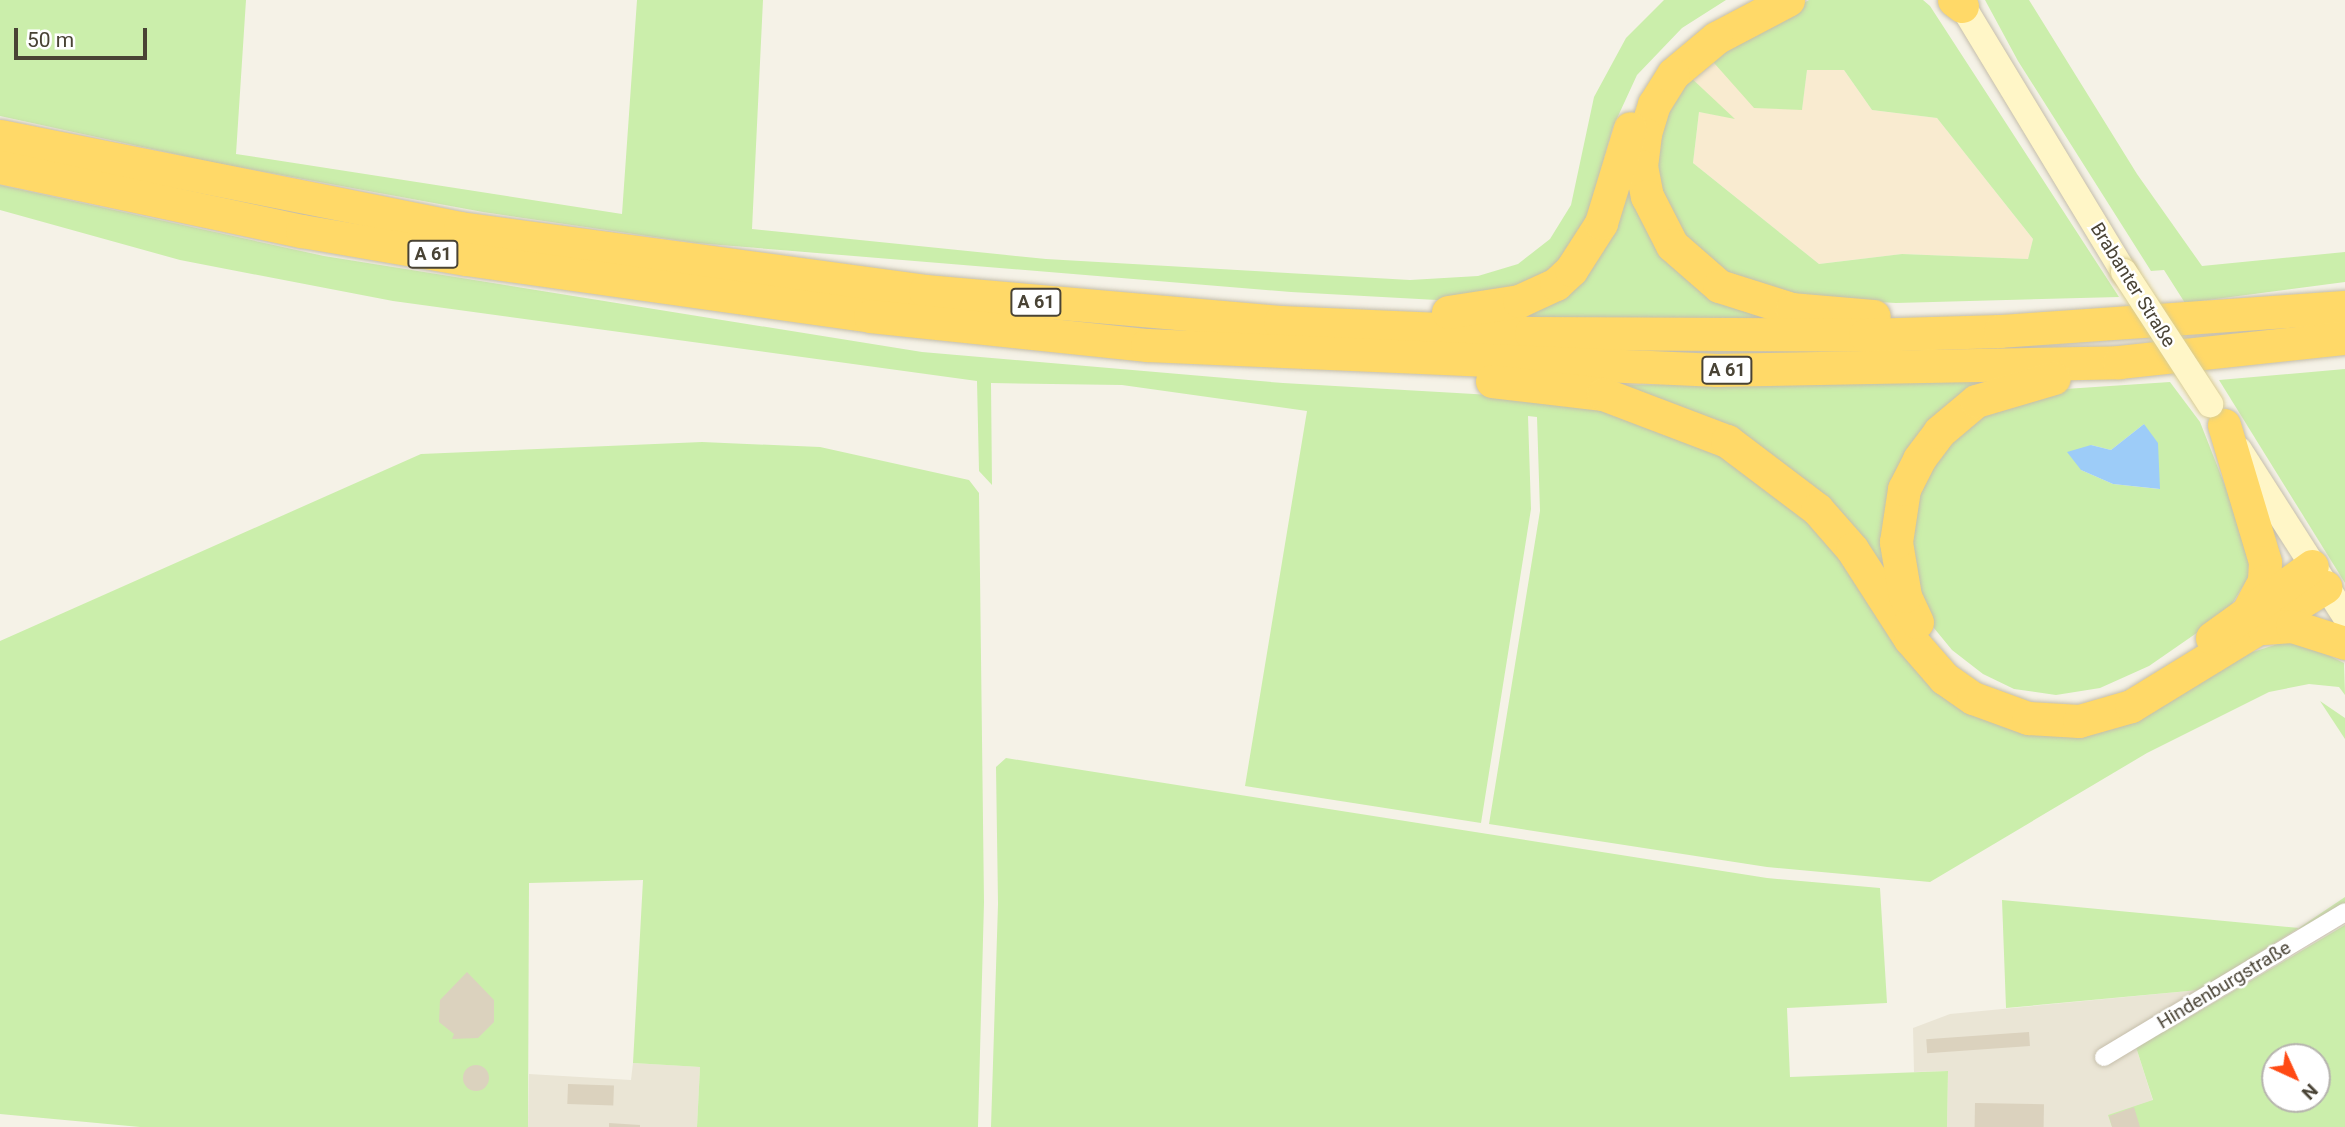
<!DOCTYPE html>
<html>
<head>
<meta charset="utf-8">
<style>
  body { margin:0 }
  #map { position:relative; width:2345px; height:1127px; overflow:hidden; background:#f5f2e7; font-family:Roboto,sans-serif }
  div>[style] { position:absolute }
  .residential>* { inset:0; background:#eae5d5 }
  .commercial>* { inset:0; background:#f9ebd0 }
  .green>* { inset:0; background:#cbeeab }
  .water>* { inset:0; background:#9dccf8 }
  .building>* { inset:0; background:#dbd2be; transform-origin:0 0 }
  .round { border-radius:50% }
  .roads { filter:drop-shadow(0 0 2px #c5beab) drop-shadow(0 0 2px #c5beab) }
  .street>* { height:18px; margin:-9px; padding:0 9px; transform-origin:9px; border-radius:9px; background:#fff }
  .secondary>* { height:26px; margin:-13px; padding:0 13px; transform-origin:13px; border-radius:13px; background:#fff6c7 }
  .highway>* { height:33px; margin:-16.5px; padding:0 16.5px; transform-origin:16.5px; border-radius:16.5px; background:#ffd968 }
  .bridges { filter:drop-shadow(0 0 2px #dacd92) drop-shadow(0 0 2px #dacd92) }
  .secondary-bridge>* { height:26px; margin:-13px; padding:0 13px; transform-origin:13px; border-radius:13px; background:#fff6c7 }
  span { translate:-50% -50%; white-space:nowrap; text-align:center; line-height:1.15; -webkit-text-stroke:5px #fff; paint-order:stroke }
  .shield-label span { padding:2px 5px; background:#fff; border:2px solid; border-radius:5px; -webkit-text-stroke-width:0 }
  .shield-label { font-size:18px; color:#494335; font-weight:700 }
  .street-label { font-size:19px; color:#494335 }
  .north { position:absolute; left:2261px; top:1043px; width:70px; height:70px; box-sizing:border-box; background:#fff; border:2px solid #b6b4ae; border-radius:50%; rotate:135deg; font-size:19px; font-weight:700; line-height:28px; text-align:center; color:#494335 }
  .north::after { content:''; display:block; margin:auto; width:24px; height:32px; background:#ff4a14; clip-path:polygon(50% 0,100% 100%,50% 72%,0 100%) }
  .scale { position:absolute; left:14px; top:28px; width:133px; height:32px; box-sizing:border-box; border:4px solid #494335; border-top:0; padding-left:9px; font-size:21px; line-height:24px; white-space:nowrap; color:#494335; -webkit-text-stroke:5px #fff; paint-order:stroke }
</style>
</head>
<body>
<div id="map">
  <div class="residential">
    <i style="clip-path:polygon(2299px 928px,2305px 946px,2171px 1028px,2135px 1044px,2153px 1101px,2109px 1115px,2112px 1127px,1947px 1127px,1948px 1071px,1914px 1072px,1913px 1028px,1950px 1014px,2199px 990px)"></i>
    <i style="clip-path:polygon(633px 1063px,700px 1067px,697px 1127px,528px 1127px,529px 1074px,631px 1080px)"></i>
  </div>
  <div class="commercial">
    <i style="clip-path:polygon(1707px 55px,1802px 109px,1807px 70px,1844px 70px,1872px 110px,1937px 118px,2033px 239px,2028px 259px,1902px 254px,1819px 264px,1693px 163px,1699px 112px,1733px 118px,1687px 74px)"></i>
  </div>
  <div class="green">
    <i style="clip-path:polygon(0 0,246px 0,236px 154px,622px 214px,637px 0,763px 0,752px 229px,1046px 259px,1410px 280px,1478px 276px,1518px 264px,1550px 239px,1571px 205px,1594px 97px,1626px 38px,1664px 0,1726px 0,1682px 28px,1637px 75px,1613px 127px,1585px 225px,1557px 262px,1545px 273px,1486px 298px,1437px 300px,1291px 292px,696px 243px,483px 212px,216px 163px,0 116px)"></i>
    <i style="clip-path:polygon(1809px 0,1923px 0,1930px 6px,2119px 297px,1896px 303px,1809px 298px,1734px 279px,1690px 247px,1665px 213px,1654px 172px,1657px 127px,1687px 74px,1735px 119px,1699px 112px,1693px 163px,1819px 264px,1902px 254px,2028px 259px,2033px 239px,1937px 118px,1872px 110px,1844px 70px,1807px 70px,1802px 110px,1754px 108px,1707px 55px)"></i>
    <i style="clip-path:polygon(1985px 0,2029px 0,2137px 174px,2202px 266px,2345px 252px,2345px 282px,2185px 303px,2164px 270px,2151px 271px,2018px 61px)"></i>
    <i style="clip-path:polygon(1634px 150px,1668px 252px,1811px 323px,1464px 320px,1550px 293px)"></i>
    <i style="clip-path:polygon(0 185px,324px 256px,922px 352px,1283px 383px,1544px 398px,1607px 411px,1710px 447px,1798px 507px,1835px 550px,1879px 616px,2050px 733px,2234px 658px,2284px 642px,2310px 646px,2344px 663px,2345px 695px,2339px 687px,2309px 684px,2269px 692px,2147px 753px,1930px 882px,1767px 867px,1489px 824px,1540px 511px,1537px 417px,1528px 416px,1531px 509px,1481px 823px,1245px 786px,1307px 411px,1122px 385px,991px 383px,992px 485px,979px 471px,977px 381px,393px 301px,180px 260px,0 210px)"></i>
    <i style="clip-path:polygon(2345px 369px,2345px 583px,2219px 380px)"></i>
    <i style="clip-path:polygon(1994px 381px,1925px 437px,1900px 606px,1838px 521px,1605px 385px)"></i>
    <i style="clip-path:polygon(evenodd,2170px 382px,2200px 422px,2250px 549px,2248px 578px,2227px 612px,2149px 666px,2100px 688px,2056px 695px,2014px 689px,1983px 674px,1952px 650px,1929px 622px,1912px 575px,1913px 500px,1925px 469px,1975px 414px,2050px 390px,2170px 382px,2144px 424px,2159px 489px,2113px 484px,2081px 470px,2091px 445px,2111px 450px,2144px 424px)"></i>
    <i style="clip-path:polygon(702px 442px,820px 447px,969px 480px,979px 493px,984px 902px,978px 1127px,697px 1127px,700px 1067px,633px 1063px,643px 880px,529px 883px,528px 1127px,140px 1127px,0 1114px,0 641px,421px 454px)"></i>
    <i style="clip-path:polygon(2320px 701px,2345px 718px,2345px 739px)"></i>
    <i style="clip-path:polygon(1006px 758px,1767px 878px,1880px 888px,1887px 1003px,1787px 1008px,1790px 1077px,1948px 1071px,1947px 1127px,991px 1127px,998px 904px,996px 767px)"></i>
    <i style="clip-path:polygon(2345px 897px,2345px 909px,2301px 933px,2299px 928px,2199px 990px,2006px 1008px,2002px 900px,2299px 928px)"></i>
    <i style="clip-path:polygon(evenodd,2345px 925px,2345px 1127px,2112px 1127px,2108px 1115px,2153px 1100px,2135px 1044px,2171px 1028px,2345px 925px,2275px 1057px,2317px 1057px,2317px 1099px,2275px 1099px,2275px 1057px)"></i>
  </div>
  <div class="water">
    <i style="clip-path:polygon(2144px 424px,2158px 443px,2160px 489px,2113px 484px,2081px 470px,2067px 452px,2091px 445px,2111px 450px)"></i>
  </div>
  <div class="building">
    <i style="clip-path:polygon(467px 972px,494px 1000px,494px 1022px,478px 1038px,452px 1039px,454px 1034px,439px 1022px,440px 1000px)"></i>
    <i style="left:2029px;top:1032px;width:14px;height:103px;rotate:86deg"></i>
    <i class="round" style="left:463px;top:1065px;width:26px;height:26px"></i>
    <i style="left:568px;top:1084px;width:46px;height:20px;rotate:2deg"></i>
    <i style="left:1975px;top:1103px;width:69px;height:24px;rotate:1deg"></i>
    <i style="clip-path:polygon(2134px 1107px,2140px 1127px,2112px 1127px,2109px 1116px)"></i>
    <i style="clip-path:polygon(609px 1123px,640px 1125px,640px 1127px,609px 1127px)"></i>
  </div>
  <div class="roads">
    <div class="street">
      <i style="left:2104px;top:1057px;width:281px;rotate:-31deg"></i>
    </div>
    <div class="secondary">
      <i style="left:1959px;top:0;width:318px;rotate:58.8deg"></i>
      <i style="left:2239px;top:450px;width:197px;rotate:57.4deg"></i>
    </div>
    <div class="highway">
      <i style="left:1788px;top:0;width:81px;rotate:152.2deg"></i>
      <i style="left:1716px;top:38px;width:56px;rotate:140.1deg"></i>
      <i style="left:1673px;top:74px;width:36px;rotate:122deg"></i>
      <i style="left:1654px;top:104px;width:31px;rotate:107deg"></i>
      <i style="left:1645px;top:134px;width:32px;rotate:97deg"></i>
      <i style="left:1641px;top:166px;width:31px;rotate:79deg"></i>
      <i style="left:1647px;top:196px;width:55px;rotate:63deg"></i>
      <i style="left:1672px;top:245px;width:62px;rotate:41.1deg"></i>
      <i style="left:1719px;top:286px;width:77px;rotate:17.5deg"></i>
      <i style="left:1792px;top:309px;width:82px;rotate:4.9deg"></i>
      <i style="left:1954px;top:0;width:10px;rotate:37deg"></i>
      <i style="left:0;top:136px;width:469px;rotate:11.3deg"></i>
      <i style="left:460px;top:228px;width:469px;rotate:7.7deg"></i>
      <i style="left:925px;top:291px;width:356px;rotate:5deg"></i>
      <i style="left:1280px;top:322px;width:251px;rotate:2.5deg"></i>
      <i style="left:1531px;top:333px;width:334px;rotate:0.3deg"></i>
      <i style="left:1865px;top:335px;width:135px;rotate:-1.7deg"></i>
      <i style="left:2000px;top:331px;width:346px;rotate:-4deg"></i>
      <i style="left:0;top:167px;width:309px;rotate:12deg"></i>
      <i style="left:302px;top:231px;width:166px;rotate:9.7deg"></i>
      <i style="left:466px;top:259px;width:408px;rotate:8deg"></i>
      <i style="left:870px;top:316px;width:279px;rotate:6deg"></i>
      <i style="left:1147px;top:345px;width:571px;rotate:2.51deg"></i>
      <i style="left:1717px;top:370px;width:402px;rotate:-1.1deg"></i>
      <i style="left:2119px;top:362px;width:227px;rotate:-6.1deg"></i>
      <i style="left:1448px;top:312px;width:72px;rotate:-8.8deg"></i>
      <i style="left:1519px;top:301px;width:41px;rotate:-24.7deg"></i>
      <i style="left:1556px;top:284px;width:21px;rotate:-43deg"></i>
      <i style="left:1571px;top:270px;width:56px;rotate:-57.4deg"></i>
      <i style="left:1601px;top:223px;width:99px;rotate:-73deg"></i>
      <i style="left:1492px;top:381px;width:112px;rotate:6.7deg"></i>
      <i style="left:1603px;top:394px;width:133px;rotate:20.8deg"></i>
      <i style="left:1727px;top:441px;width:113px;rotate:37.1deg"></i>
      <i style="left:1817px;top:509px;width:53px;rotate:48.8deg"></i>
      <i style="left:1852px;top:549px;width:107px;rotate:57.2deg"></i>
      <i style="left:1910px;top:639px;width:52px;rotate:48.9deg"></i>
      <i style="left:1944px;top:678px;width:35px;rotate:35deg"></i>
      <i style="left:1973px;top:698px;width:59px;rotate:20deg"></i>
      <i style="left:2028px;top:718px;width:51px;rotate:3.4deg"></i>
      <i style="left:2079px;top:721px;width:54px;rotate:-16.1deg"></i>
      <i style="left:2131px;top:706px;width:228px;rotate:-31.5deg"></i>
      <i style="left:2224px;top:425px;width:143px;rotate:73.3deg"></i>
      <i style="left:2265px;top:562px;width:19px;rotate:93deg"></i>
      <i style="left:2264px;top:581px;width:30px;rotate:118deg"></i>
      <i style="left:1917px;top:622px;width:29px;rotate:-115deg"></i>
      <i style="left:1905px;top:596px;width:55px;rotate:-99.5deg"></i>
      <i style="left:1896px;top:542px;width:54px;rotate:-81.4deg"></i>
      <i style="left:1904px;top:489px;width:34px;rotate:-63deg"></i>
      <i style="left:1919px;top:459px;width:34px;rotate:-53deg"></i>
      <i style="left:1939px;top:432px;width:48px;rotate:-40deg"></i>
      <i style="left:1976px;top:401px;width:81px;rotate:-16.4deg"></i>
      <i style="left:2263px;top:628px;width:29px;rotate:-4deg"></i>
      <i style="left:2292px;top:626px;width:56px;rotate:17.8deg"></i>
      <i style="left:2212px;top:638px;width:123px;rotate:-35.8deg"></i>
    </div>
  </div>
  <div class="bridges">
    <div class="secondary-bridge">
      <i style="left:2124px;top:272px;width:158px;rotate:56.9deg"></i>
    </div>
  </div>
  <div class="shield-label">
    <span style="left:433px;top:254px">A 61</span>
    <span style="left:1036px;top:302px">A 61</span>
    <span style="left:1727px;top:370px">A 61</span>
  </div>
  <div class="street-label">
    <span style="left:2133px;top:285px;rotate:58deg">Brabanter Straße</span>
    <span style="left:2224px;top:985px;rotate:-31deg">Hindenburgstraße</span>
  </div>
  <div class="north">N</div>
  <div class="scale">50 m</div>
</div>
</body>
</html>
